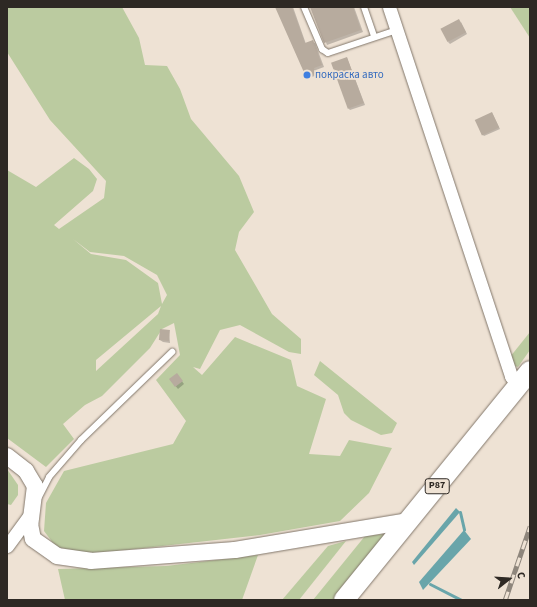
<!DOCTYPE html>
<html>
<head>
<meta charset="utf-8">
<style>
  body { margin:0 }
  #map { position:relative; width:537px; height:607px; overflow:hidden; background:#eee2d4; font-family:"Source Sans 3",sans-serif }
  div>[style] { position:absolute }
  .green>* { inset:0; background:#bbcba0 }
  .water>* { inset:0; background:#69a5aa }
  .shadow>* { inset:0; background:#0003 }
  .stream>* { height:3px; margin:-1.5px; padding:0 1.5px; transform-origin:1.5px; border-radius:1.5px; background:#69a5aa }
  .building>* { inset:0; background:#b7ab9e; transform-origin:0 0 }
  .roads { filter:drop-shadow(0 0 1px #82776b) drop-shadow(0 0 1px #82776b) }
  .service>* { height:6px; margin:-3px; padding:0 3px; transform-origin:3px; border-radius:3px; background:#fff }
  .minor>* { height:13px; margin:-6.5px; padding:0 6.5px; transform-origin:6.5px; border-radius:6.5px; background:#fff }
  .tertiary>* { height:16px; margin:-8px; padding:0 8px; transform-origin:8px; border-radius:8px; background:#fff }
  .primary>* { height:20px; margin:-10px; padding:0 10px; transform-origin:10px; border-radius:10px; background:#fff }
  .rail>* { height:4.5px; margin-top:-2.25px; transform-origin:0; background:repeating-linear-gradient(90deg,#eee2d4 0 9px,#8e867c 0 18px); box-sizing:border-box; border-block:1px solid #8e867c }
  .dots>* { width:11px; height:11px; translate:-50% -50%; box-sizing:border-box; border:2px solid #eee2d4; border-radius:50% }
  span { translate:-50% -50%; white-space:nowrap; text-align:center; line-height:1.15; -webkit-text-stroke:3.5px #eee2d4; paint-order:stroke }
  .shield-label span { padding:1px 3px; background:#eee2d4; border:1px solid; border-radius:3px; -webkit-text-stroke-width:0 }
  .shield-label { font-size:10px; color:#2e2924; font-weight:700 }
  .shop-label { font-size:11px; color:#366cbe }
  .left { translate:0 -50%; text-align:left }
  .frame { position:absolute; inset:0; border:8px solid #2e2924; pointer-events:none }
  .north { position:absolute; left:489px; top:559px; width:40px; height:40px; -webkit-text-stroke:3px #eee2d4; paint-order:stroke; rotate:73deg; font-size:11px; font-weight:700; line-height:16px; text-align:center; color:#2e2924 }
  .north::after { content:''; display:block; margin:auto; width:14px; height:18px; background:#2e2924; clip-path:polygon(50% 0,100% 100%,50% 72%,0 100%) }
</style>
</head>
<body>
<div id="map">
  <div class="green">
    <i style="clip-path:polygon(evenodd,7px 7px,122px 7px,139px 38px,145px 65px,167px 66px,180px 89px,191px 119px,239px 176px,254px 212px,239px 232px,235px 250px,272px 314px,301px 339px,301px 354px,289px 352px,240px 325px,220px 330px,200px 369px,193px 367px,202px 375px,235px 337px,291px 360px,297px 386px,326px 399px,309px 454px,340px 456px,349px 440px,392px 448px,369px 493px,340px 521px,260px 535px,91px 554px,56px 547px,44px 531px,46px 503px,64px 471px,173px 444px,186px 421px,156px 380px,180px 355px,174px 323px,162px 329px,150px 348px,102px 396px,85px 405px,63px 424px,74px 439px,46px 467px,7px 438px,7px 170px,36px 187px,74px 158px,89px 169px,97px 179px,93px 191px,54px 225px,59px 229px,104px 198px,106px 181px,50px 120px,7px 52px,7px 7px,73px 239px,90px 252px,124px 256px,157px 275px,167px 295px,162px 304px,158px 283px,126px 260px,91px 254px,73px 239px,7px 7px,161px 306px,158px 314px,96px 371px,96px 360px,161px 306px)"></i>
    <i style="clip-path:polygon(510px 7px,530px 7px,530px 38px)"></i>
    <i style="clip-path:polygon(530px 332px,530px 350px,518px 367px,512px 365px,510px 357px)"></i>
    <i style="clip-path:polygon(320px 361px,397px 423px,392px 433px,381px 435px,351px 420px,344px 413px,338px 395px,314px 375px)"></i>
    <i style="clip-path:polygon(7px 469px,18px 485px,18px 495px,11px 505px,7px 504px)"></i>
    <i style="clip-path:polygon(394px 533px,340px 600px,313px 600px,365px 536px)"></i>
    <i style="clip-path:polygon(346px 541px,299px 600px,282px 600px,328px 546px)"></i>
    <i style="clip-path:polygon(258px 555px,242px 600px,65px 600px,58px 569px,166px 566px)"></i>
  </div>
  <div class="water">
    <i style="clip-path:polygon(456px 508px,460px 512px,414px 565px,412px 562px)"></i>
    <i style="clip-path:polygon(464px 530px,471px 539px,423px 590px,419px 582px)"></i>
  </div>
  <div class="shadow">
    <i style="clip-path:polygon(276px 7px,293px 7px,306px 44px,315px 43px,324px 67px,316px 70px,318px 76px,307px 77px)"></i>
    <i style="clip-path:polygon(312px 7px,354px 7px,363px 32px,327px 45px)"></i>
    <i style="clip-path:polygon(461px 22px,467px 34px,450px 44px,448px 42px)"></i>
    <i style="clip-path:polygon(347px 58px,365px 105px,350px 110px,348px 108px)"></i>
    <i style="clip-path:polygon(492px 113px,500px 129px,484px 136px,482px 134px)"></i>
    <i style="clip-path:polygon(169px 331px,170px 343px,163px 342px,160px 340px)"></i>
    <i style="clip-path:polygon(178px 376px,184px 384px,178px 389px,170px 379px)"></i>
  </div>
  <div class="stream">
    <i style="left:460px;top:512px;width:18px;rotate:77deg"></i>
    <i style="left:430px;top:584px;width:36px;rotate:27deg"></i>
  </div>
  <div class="building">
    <i style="clip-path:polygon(275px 7px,292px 7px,305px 43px,313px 40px,322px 65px,314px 68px,316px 74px,306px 77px)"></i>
    <i style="clip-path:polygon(310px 7px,353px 7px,361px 30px,324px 43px)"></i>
    <i style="left:459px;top:19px;width:15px;height:21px;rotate:62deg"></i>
    <i style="left:347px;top:57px;width:49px;height:17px;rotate:70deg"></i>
    <i style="left:492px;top:112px;width:17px;height:19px;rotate:65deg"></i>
    <i style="left:160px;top:329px;width:10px;height:11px;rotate:6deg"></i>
    <i style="left:177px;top:373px;width:10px;height:10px;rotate:53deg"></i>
  </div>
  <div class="roads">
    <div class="service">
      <i style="left:304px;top:7px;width:46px;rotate:66.8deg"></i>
      <i style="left:322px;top:49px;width:7px;rotate:34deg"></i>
      <i style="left:328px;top:53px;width:73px;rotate:-18.4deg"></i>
      <i style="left:364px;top:7px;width:31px;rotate:71deg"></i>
      <i style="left:39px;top:497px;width:22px;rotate:-63deg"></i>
      <i style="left:49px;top:477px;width:49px;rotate:-49.1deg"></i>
      <i style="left:81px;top:440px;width:127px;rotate:-44deg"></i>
    </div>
    <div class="minor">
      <i style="left:389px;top:7px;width:389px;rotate:71.7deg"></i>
      <i style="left:511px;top:376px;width:12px;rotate:55deg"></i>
      <i style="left:7px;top:546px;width:42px;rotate:-53.7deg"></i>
    </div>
    <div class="tertiary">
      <i style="left:7px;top:456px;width:24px;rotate:38deg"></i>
      <i style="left:26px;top:471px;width:17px;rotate:59deg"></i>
      <i style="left:35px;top:486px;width:38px;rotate:97deg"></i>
      <i style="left:30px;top:524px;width:15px;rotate:79deg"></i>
      <i style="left:33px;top:539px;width:29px;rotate:35deg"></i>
      <i style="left:57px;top:556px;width:34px;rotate:8deg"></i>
      <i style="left:91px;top:561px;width:144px;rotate:-4.4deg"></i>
      <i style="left:235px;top:550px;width:175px;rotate:-9.5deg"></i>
    </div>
    <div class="primary">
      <i style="left:344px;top:600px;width:295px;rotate:-50.9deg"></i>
    </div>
  </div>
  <div class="rail">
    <i style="left:505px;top:600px;width:78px;rotate:-71.3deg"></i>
  </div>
  <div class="dots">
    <i style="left:307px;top:75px;background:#3f7fe0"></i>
  </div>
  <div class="shield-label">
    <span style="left:437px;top:486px">Р87</span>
  </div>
  <div class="shop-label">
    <span class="left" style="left:315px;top:75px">покраска авто</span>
  </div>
  <div class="frame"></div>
  <div class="north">С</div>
</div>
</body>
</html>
